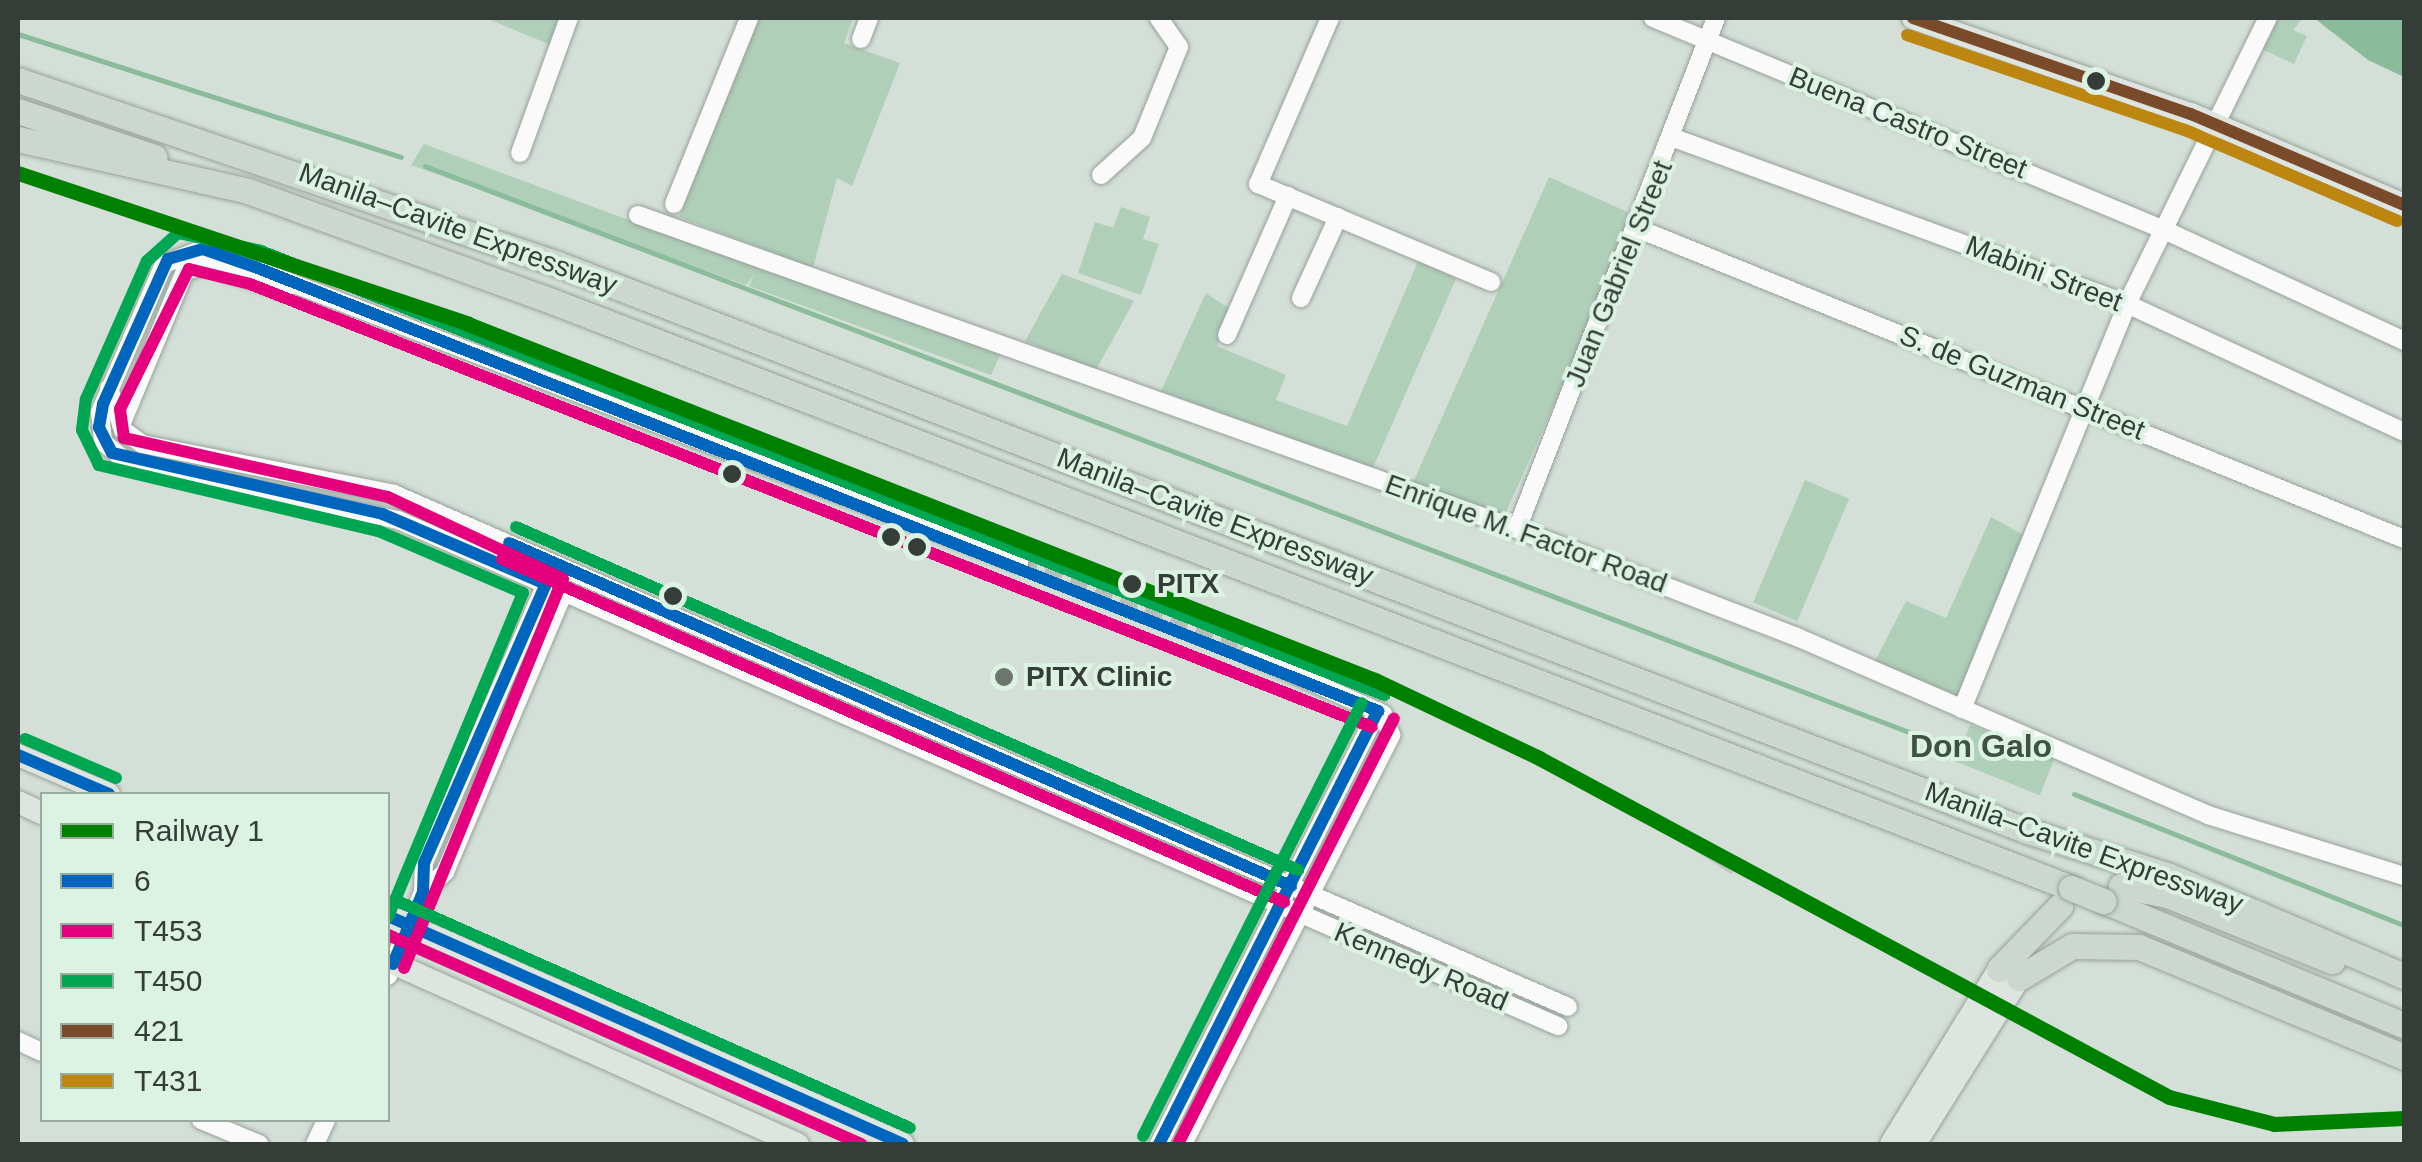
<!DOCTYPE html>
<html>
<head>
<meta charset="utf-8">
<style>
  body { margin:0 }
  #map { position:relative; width:2422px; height:1162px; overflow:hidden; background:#d4e0d7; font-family:Arial,sans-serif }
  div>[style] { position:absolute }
  .green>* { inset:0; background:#afcfb9; transform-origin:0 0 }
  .water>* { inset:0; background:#8abc9c }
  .stream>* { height:5px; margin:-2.5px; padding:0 2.5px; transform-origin:2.5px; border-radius:2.5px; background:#8abc9c }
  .minor-tunnel>* { height:18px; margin-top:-9px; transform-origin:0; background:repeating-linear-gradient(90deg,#b4bfb7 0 18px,transparent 0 27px) }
  .roads { filter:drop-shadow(0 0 2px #97a19a) drop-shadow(0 0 2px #97a19a) }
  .minor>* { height:18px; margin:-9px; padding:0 9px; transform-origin:9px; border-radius:9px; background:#f9faf9 }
  .major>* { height:22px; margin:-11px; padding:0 11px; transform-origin:11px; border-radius:11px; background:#dee5e0 }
  .highway>* { height:25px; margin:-12.5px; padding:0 12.5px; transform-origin:12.5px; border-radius:12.5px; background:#ccd7d0 }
  .tram>* { height:2.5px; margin:-1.25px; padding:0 1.25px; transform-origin:1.25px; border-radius:1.25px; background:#c2c6c3 }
  .bridges { filter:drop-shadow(0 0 2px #96a69c) drop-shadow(0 0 2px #96a69c) }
  .highway-bridge>* { height:25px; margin:-12.5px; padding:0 12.5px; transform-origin:12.5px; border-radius:12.5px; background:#ccd7d0 }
  .bus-1>* { height:12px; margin:-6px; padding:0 6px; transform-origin:6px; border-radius:6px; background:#0065bd }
  .bus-2>* { height:12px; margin:-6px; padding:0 6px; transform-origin:6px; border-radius:6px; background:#e5007d }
  .bus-3>* { height:12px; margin:-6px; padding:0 6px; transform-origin:6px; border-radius:6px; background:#00a651 }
  .bus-4>* { height:12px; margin:-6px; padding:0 6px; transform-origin:6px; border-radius:6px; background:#7a4b2a }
  .bus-5>* { height:12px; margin:-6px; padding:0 6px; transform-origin:6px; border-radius:6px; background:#bc8610 }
  .rail-1>* { height:15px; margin:-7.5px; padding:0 7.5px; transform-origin:7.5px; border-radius:7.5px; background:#008000 }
  .dots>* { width:28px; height:28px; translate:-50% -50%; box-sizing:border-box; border:5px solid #dcf2e2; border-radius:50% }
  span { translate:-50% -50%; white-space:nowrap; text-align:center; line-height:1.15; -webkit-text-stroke:8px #dcf2e2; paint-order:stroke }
  .street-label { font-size:28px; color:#343d37 }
  .stop-label { font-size:28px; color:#343d37; font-weight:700 }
  .left { translate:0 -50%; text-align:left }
  .poi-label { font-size:28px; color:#343d37; font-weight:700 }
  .quarter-label { font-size:32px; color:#3f5145; font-weight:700 }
  .frame { position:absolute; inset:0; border:20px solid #343d37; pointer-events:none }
  .legend { position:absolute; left:40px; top:792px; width:350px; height:330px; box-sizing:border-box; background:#dcf2e2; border:2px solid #99aa9e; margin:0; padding:12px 18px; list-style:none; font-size:30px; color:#343d37 }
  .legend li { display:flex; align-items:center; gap:20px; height:50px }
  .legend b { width:50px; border:2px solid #99aa9e }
</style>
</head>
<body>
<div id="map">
  <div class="green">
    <i style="clip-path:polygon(486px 18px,568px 18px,558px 48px)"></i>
    <i style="clip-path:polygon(759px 18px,853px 18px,844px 43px,900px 63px,852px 186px,837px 178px,813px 268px,679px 217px)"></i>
    <i style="clip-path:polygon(2276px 18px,2303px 18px,2293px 30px,2307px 36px,2294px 64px,2257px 47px)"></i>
    <i style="clip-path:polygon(424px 144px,758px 268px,1004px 347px,991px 375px,749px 286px,754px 275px,746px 285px,411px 165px)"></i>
    <i style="left:1549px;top:177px;width:97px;height:336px;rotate:24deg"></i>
    <i style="clip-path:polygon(1121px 207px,1150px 217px,1143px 239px,1159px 244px,1141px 295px,1078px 273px,1095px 222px,1113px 228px)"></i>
    <i style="clip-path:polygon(1419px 259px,1456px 279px,1372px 470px,1161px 391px,1206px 293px,1231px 310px,1217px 346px,1286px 375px,1276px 400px,1347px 426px)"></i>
    <i style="clip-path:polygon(1062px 274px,1134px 301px,1096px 370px,1025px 341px)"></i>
    <i style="left:1805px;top:480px;width:48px;height:133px;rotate:23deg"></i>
    <i style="clip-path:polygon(1991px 517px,2029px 538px,1960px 701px,1874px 663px,1906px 601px,1946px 618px)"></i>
    <i style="left:1970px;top:725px;width:91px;height:39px;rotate:22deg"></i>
  </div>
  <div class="water">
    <i style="clip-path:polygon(2314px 18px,2404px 18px,2404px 77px,2368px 60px)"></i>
  </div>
  <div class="stream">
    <i style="left:18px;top:34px;width:402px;rotate:17.8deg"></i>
    <i style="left:425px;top:166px;width:1635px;rotate:20.88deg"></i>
    <i style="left:2074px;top:794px;width:355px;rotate:21.7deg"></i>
  </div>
  <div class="minor-tunnel">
    <i style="left:1019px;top:563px;width:248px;rotate:21.5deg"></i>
  </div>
  <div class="roads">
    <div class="minor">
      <i style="left:1330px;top:18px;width:181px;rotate:113.4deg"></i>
      <i style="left:1258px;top:184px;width:253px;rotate:22.8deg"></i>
      <i style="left:1653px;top:18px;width:551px;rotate:22.52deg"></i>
      <i style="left:2162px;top:229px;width:267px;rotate:24.8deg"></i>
      <i style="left:861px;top:39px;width:22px;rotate:-69deg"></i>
      <i style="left:1674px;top:138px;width:482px;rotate:20.1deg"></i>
      <i style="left:2127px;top:304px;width:305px;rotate:24.8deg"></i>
      <i style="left:520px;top:153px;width:144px;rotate:-70.1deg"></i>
      <i style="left:1101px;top:175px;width:55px;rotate:-42.1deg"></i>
      <i style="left:1142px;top:138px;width:98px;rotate:-67.9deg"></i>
      <i style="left:1179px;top:47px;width:35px;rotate:-125deg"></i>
      <i style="left:674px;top:204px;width:201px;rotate:-68deg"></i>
      <i style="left:638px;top:215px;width:933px;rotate:19.66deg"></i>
      <i style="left:1517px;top:529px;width:300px;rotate:21.1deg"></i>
      <i style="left:1797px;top:637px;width:448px;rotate:23.4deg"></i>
      <i style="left:2208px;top:815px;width:205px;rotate:17.3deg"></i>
      <i style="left:1639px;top:229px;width:825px;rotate:22.06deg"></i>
      <i style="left:1301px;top:298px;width:89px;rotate:-65.4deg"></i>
      <i style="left:1227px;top:335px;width:152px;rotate:-66.3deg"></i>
      <i style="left:109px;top:388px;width:44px;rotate:71.6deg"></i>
      <i style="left:123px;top:430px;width:24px;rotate:36deg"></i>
      <i style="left:142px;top:444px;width:257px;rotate:11.2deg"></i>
      <i style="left:394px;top:494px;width:1281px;rotate:23.6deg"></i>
      <i style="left:121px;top:425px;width:167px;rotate:-67.4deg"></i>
      <i style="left:185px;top:271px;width:23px;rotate:-15deg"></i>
      <i style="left:207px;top:265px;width:82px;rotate:17.8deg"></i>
      <i style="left:1517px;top:529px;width:548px;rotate:-68.72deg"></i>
      <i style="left:1019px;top:563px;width:874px;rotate:-158.95deg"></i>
      <i style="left:203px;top:249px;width:42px;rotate:159deg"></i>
      <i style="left:164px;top:264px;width:161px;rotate:113.4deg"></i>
      <i style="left:100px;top:412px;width:30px;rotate:84deg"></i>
      <i style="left:103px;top:442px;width:31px;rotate:40deg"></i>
      <i style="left:127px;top:462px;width:277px;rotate:12.1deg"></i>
      <i style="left:398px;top:520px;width:1266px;rotate:23.57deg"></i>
      <i style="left:1962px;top:709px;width:437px;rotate:-67.8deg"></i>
      <i style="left:2127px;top:304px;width:319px;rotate:-63.8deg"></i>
      <i style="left:423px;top:892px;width:30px;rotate:-42deg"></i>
      <i style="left:445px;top:872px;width:304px;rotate:-67deg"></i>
      <i style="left:388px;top:976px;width:91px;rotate:-67.4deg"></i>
      <i style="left:423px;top:892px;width:29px;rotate:-88deg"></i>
      <i style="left:424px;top:863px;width:305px;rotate:-66.4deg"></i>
      <i style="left:18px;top:1041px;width:26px;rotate:25deg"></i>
      <i style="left:201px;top:1120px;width:63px;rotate:22.5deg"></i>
      <i style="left:315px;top:1144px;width:26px;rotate:-65deg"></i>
      <i style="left:1159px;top:1144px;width:485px;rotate:-63.2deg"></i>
      <i style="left:1183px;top:1144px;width:459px;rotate:-63deg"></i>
      <i style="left:1391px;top:735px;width:22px;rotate:-111deg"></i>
      <i style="left:1383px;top:714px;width:146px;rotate:-155.7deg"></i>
    </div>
    <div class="major">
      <i style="left:1913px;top:18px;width:294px;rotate:19.1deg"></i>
      <i style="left:2191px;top:114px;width:232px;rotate:23.1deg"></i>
      <i style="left:18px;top:755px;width:99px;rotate:23.2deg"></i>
      <i style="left:18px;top:802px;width:26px;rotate:25deg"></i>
      <i style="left:388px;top:916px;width:563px;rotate:23.88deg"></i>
      <i style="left:388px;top:961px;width:449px;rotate:24.1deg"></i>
      <i style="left:1891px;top:1144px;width:206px;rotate:-58.3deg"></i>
      <i style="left:1915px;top:1144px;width:196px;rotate:-57.9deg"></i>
    </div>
    <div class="highway">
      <i style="left:18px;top:80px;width:570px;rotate:18.82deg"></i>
      <i style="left:558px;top:264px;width:1572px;rotate:21.1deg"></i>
      <i style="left:2025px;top:830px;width:149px;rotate:17.6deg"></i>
      <i style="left:2167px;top:875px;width:258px;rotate:23.1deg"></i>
      <i style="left:18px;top:111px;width:144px;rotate:18.7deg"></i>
      <i style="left:18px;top:139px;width:236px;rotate:12.7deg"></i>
      <i style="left:248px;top:191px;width:320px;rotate:19.9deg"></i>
      <i style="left:549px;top:300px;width:1632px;rotate:21.12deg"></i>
      <i style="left:2121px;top:886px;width:47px;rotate:11.1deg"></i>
      <i style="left:2167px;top:895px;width:178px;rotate:21.8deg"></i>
      <i style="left:2104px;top:901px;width:325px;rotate:22.5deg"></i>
      <i style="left:1999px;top:969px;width:88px;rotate:-45.9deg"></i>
      <i style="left:2019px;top:978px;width:62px;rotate:-31.1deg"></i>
      <i style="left:2072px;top:946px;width:67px;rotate:0.9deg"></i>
      <i style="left:2139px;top:947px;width:287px;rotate:22.5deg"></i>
    </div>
  </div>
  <div class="tram">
    <i style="left:1639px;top:812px;width:110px;rotate:33.1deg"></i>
  </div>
  <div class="bridges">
    <div class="highway-bridge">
      <i style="left:2071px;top:888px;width:35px;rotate:22deg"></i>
    </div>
  </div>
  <div class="bus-1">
    <i style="left:509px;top:543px;width:854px;rotate:23.68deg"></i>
    <i style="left:546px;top:584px;width:177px;rotate:-156.8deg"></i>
    <i style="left:383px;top:514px;width:278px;rotate:-167.3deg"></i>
    <i style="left:112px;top:453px;width:29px;rotate:-117deg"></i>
    <i style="left:99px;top:427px;width:23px;rotate:-80deg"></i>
    <i style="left:103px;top:404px;width:159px;rotate:-65.9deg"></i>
    <i style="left:168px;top:259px;width:36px;rotate:-16deg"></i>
    <i style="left:203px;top:249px;width:55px;rotate:19.1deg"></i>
    <i style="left:255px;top:267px;width:1208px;rotate:21.57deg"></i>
    <i style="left:18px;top:755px;width:99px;rotate:23.2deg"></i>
    <i style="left:388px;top:916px;width:563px;rotate:23.88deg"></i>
    <i style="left:393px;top:964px;width:78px;rotate:-67.4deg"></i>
    <i style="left:423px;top:892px;width:29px;rotate:-88deg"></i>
    <i style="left:424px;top:863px;width:305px;rotate:-66.4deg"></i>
    <i style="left:1159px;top:1144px;width:485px;rotate:-63.2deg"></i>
  </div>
  <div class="bus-2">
    <i style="left:502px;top:559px;width:854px;rotate:23.68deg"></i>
    <i style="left:388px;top:935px;width:517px;rotate:23.84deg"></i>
    <i style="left:404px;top:968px;width:420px;rotate:-67.8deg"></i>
    <i style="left:563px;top:579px;width:193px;rotate:-154.9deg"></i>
    <i style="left:388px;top:497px;width:271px;rotate:-167.4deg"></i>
    <i style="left:124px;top:438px;width:29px;rotate:-98deg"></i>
    <i style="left:120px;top:409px;width:156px;rotate:-63.8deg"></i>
    <i style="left:189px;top:269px;width:63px;rotate:13.8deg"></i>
    <i style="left:250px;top:284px;width:1206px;rotate:21.55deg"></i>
    <i style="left:1178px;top:1144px;width:477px;rotate:-63.1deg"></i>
  </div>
  <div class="bus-3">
    <i style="left:516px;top:527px;width:854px;rotate:23.68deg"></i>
    <i style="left:25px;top:739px;width:99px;rotate:23.2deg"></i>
    <i style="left:395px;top:900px;width:563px;rotate:23.88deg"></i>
    <i style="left:388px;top:917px;width:351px;rotate:-67.4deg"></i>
    <i style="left:523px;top:593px;width:158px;rotate:-156.8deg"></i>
    <i style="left:378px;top:531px;width:287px;rotate:-166.7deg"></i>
    <i style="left:99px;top:465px;width:39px;rotate:-116deg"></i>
    <i style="left:82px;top:430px;width:31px;rotate:-83deg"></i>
    <i style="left:86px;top:399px;width:151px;rotate:-66.2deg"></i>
    <i style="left:147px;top:261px;width:42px;rotate:-42.1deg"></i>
    <i style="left:178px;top:233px;width:85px;rotate:12.2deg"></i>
    <i style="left:261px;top:251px;width:1208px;rotate:21.57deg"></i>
    <i style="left:1143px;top:1136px;width:485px;rotate:-63.2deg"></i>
  </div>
  <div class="bus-4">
    <i style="left:1913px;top:18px;width:294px;rotate:19.1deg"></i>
    <i style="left:2191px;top:114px;width:232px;rotate:23.1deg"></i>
  </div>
  <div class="bus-5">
    <i style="left:1907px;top:35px;width:294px;rotate:18.9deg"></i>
    <i style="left:2185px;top:130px;width:231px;rotate:23.2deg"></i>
  </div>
  <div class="rail-1">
    <i style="left:18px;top:173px;width:475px;rotate:18.5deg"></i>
    <i style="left:468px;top:324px;width:974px;rotate:21.43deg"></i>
    <i style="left:1375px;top:680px;width:182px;rotate:25.4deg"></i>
    <i style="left:1539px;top:758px;width:715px;rotate:28.28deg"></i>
    <i style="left:2169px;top:1097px;width:108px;rotate:14.4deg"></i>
    <i style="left:2274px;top:1124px;width:130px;rotate:-2.6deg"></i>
  </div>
  <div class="dots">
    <i style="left:2096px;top:81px;background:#343d37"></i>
    <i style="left:732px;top:474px;background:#343d37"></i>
    <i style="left:891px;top:537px;background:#343d37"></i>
    <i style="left:917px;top:547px;background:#343d37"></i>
    <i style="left:1132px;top:584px;background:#343d37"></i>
    <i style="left:673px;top:596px;background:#343d37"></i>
    <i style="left:1004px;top:677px;background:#6c766f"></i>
  </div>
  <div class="street-label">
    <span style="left:1908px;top:123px;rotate:22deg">Buena Castro Street</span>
    <span style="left:458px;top:229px;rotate:20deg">Manila–Cavite Expressway</span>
    <span style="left:1619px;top:274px;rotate:-68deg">Juan Gabriel Street</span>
    <span style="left:2044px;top:274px;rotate:21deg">Mabini Street</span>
    <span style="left:2022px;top:383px;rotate:22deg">S. de Guzman Street</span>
    <span style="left:1215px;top:517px;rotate:21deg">Manila–Cavite Expressway</span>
    <span style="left:1526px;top:534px;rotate:20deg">Enrique M. Factor Road</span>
    <span style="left:2084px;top:848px;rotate:20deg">Manila–Cavite Expressway</span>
    <span style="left:1421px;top:967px;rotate:23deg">Kennedy Road</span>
  </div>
  <div class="stop-label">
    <span class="left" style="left:1157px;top:584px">PITX</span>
  </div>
  <div class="poi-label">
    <span class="left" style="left:1026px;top:677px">PITX Clinic</span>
  </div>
  <div class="quarter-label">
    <span style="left:1981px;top:746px">Don Galo</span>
  </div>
  <div class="frame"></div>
  <ul class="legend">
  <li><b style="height:12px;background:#008000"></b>Railway 1</li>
  <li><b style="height:12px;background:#0065bd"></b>6</li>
  <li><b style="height:12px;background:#e5007d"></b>T453</li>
  <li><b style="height:12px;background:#00a651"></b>T450</li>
  <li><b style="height:12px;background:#7a4b2a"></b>421</li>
  <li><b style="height:12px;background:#bc8610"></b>T431</li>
  </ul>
</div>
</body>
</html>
